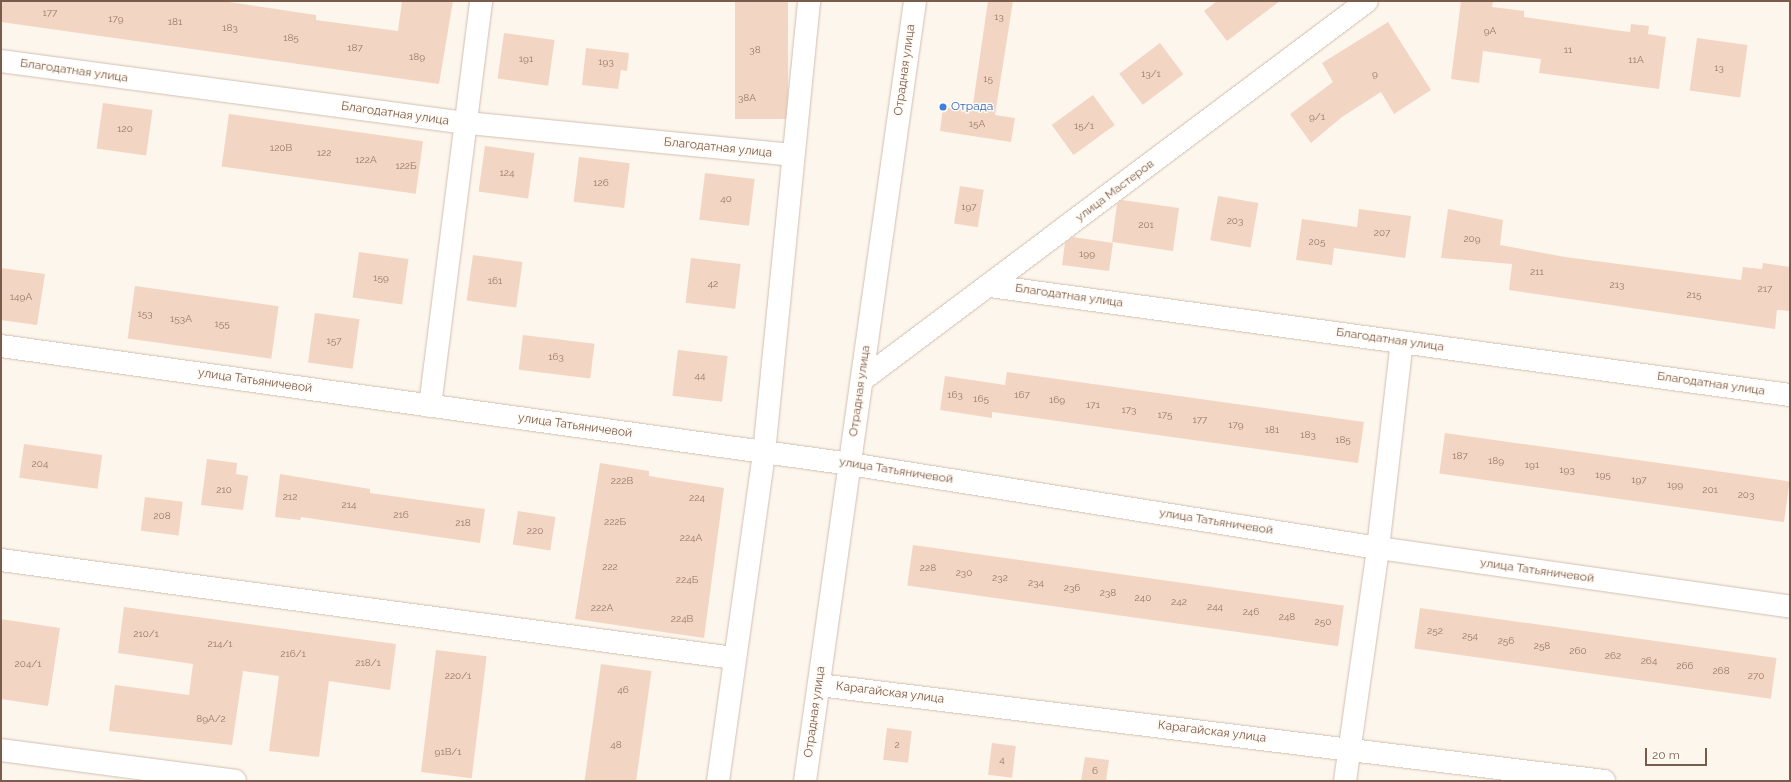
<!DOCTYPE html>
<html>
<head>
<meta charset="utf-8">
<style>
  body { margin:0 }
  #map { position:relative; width:1791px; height:782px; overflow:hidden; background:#fdf6ec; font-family:Raleway,sans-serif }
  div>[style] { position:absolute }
  .building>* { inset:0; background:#f3d5c3; transform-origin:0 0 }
  .roads { filter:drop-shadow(0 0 1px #d1beb0) drop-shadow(0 0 1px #d1beb0) }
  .minor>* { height:22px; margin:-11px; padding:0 11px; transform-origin:11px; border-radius:11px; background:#fff }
  .dots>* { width:11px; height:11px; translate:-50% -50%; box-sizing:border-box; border:2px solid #fffaf3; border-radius:50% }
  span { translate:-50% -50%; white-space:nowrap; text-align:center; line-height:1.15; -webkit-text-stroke:3px #fffaf3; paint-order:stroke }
  .number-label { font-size:10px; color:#987a6a }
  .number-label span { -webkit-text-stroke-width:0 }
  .street-label { font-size:12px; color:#7a5c4d }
  .shop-label { font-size:12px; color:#366cbe }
  .left { translate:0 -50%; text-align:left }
  .frame { position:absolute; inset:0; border:2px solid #7a5c4d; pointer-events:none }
  .scale { position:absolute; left:1645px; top:748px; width:62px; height:18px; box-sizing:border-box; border:2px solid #7a5c4d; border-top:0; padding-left:5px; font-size:12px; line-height:14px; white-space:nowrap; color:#7a5c4d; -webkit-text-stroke:3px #fffaf3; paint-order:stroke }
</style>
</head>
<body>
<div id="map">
  <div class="building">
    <i style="clip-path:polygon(1px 1px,222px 1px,316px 15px,316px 20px,398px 31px,402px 1px,453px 1px,439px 84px,1px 22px)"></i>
    <i style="left:735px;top:1px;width:53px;height:118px"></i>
    <i style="clip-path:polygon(988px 1px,1013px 1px,995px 115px,1015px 118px,1011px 142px,940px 131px,943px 107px,972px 111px)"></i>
    <i style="clip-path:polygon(1217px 1px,1280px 1px,1227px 41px,1204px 11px)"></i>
    <i style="clip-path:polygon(1461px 1px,1493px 1px,1492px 7px,1524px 11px,1524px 17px,1614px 30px,1630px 32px,1631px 24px,1649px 26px,1648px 34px,1666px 37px,1659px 89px,1539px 73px,1541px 59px,1483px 51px,1479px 83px,1451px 79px)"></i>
    <i style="clip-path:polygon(1388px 22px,1431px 90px,1394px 114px,1381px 92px,1342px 117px,1311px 143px,1290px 114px,1333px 82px,1322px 63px)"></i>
    <i style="left:504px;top:33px;width:51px;height:46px;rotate:8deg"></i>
    <i style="left:1697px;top:38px;width:51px;height:53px;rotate:8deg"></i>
    <i style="left:1160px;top:43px;width:39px;height:51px;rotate:53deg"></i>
    <i style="clip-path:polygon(586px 48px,629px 53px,627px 71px,621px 70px,618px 89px,582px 85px)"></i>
    <i style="left:1093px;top:95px;width:37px;height:51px;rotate:54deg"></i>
    <i style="left:103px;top:103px;width:50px;height:46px;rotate:8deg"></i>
    <i style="left:229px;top:114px;width:196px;height:53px;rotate:8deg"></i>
    <i style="left:485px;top:146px;width:50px;height:46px;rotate:8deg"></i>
    <i style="left:579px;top:157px;width:51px;height:45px;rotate:7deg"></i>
    <i style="left:705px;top:173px;width:50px;height:47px;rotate:7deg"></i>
    <i style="left:960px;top:186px;width:24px;height:38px;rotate:9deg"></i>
    <i style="left:1218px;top:196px;width:41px;height:45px;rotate:10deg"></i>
    <i style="clip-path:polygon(1122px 200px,1179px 208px,1173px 251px,1112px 242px,1117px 204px)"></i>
    <i style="clip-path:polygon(1359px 209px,1411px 216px,1405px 258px,1334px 248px,1332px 265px,1296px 260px,1302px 219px,1357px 227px)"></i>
    <i style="clip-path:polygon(1448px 209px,1503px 220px,1500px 245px,1565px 257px,1741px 280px,1743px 267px,1762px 269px,1763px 263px,1790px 267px,1790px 311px,1777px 310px,1775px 329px,1509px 290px,1512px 264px,1441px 258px)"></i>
    <i style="clip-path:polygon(1073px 237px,1113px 243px,1109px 271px,1062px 265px,1065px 243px)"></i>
    <i style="left:359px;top:252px;width:50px;height:46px;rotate:8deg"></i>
    <i style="left:473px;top:255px;width:50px;height:46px;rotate:8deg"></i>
    <i style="left:691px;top:258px;width:50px;height:45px;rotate:7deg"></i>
    <i style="clip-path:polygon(1px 268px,45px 274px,37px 325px,1px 320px)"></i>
    <i style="left:135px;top:286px;width:145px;height:53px;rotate:8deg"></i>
    <i style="left:315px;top:313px;width:45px;height:50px;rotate:8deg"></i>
    <i style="left:523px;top:335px;width:72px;height:35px;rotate:7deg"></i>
    <i style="left:678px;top:350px;width:50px;height:46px;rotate:7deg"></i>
    <i style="clip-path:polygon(1007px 372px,1364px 422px,1358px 463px,992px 412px,992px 418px,940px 410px,945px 376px,1005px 385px)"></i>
    <i style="left:1445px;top:433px;width:348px;height:41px;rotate:8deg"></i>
    <i style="left:24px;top:444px;width:79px;height:34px;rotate:8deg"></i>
    <i style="clip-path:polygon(207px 459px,237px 463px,236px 474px,248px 476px,243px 510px,201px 505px)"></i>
    <i style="clip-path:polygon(600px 463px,649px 471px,649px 476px,724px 488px,704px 638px,575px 619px)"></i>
    <i style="clip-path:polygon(280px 474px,370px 489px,370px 493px,485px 509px,480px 543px,301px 517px,300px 520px,275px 517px)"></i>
    <i style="left:145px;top:497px;width:38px;height:34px;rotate:7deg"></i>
    <i style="left:518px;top:511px;width:38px;height:34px;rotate:9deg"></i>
    <i style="left:913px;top:545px;width:435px;height:41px;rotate:8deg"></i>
    <i style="clip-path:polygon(124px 607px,396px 644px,390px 690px,329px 681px,319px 757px,269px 751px,279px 676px,243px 671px,232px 745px,109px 731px,115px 685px,189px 695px,193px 664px,118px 653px)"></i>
    <i style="left:1420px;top:608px;width:360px;height:41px;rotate:8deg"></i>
    <i style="clip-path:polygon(1px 619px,60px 628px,48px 706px,1px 699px)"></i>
    <i style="left:436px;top:650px;width:51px;height:123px;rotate:7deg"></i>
    <i style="left:601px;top:664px;width:51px;height:118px;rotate:8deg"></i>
    <i style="left:887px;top:728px;width:25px;height:32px;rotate:7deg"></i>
    <i style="left:992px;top:743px;width:24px;height:32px;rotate:7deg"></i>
    <i style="clip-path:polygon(1085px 757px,1109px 760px,1106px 781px,1081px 781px)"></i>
  </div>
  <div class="roads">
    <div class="minor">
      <i style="left:1px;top:61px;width:470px;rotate:7.6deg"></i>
      <i style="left:467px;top:123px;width:326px;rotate:5.6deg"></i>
      <i style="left:990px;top:286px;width:807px;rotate:7.76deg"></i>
      <i style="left:1px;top:346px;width:857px;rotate:7.91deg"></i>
      <i style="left:850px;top:464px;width:535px;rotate:9.04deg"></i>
      <i style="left:1378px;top:548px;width:416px;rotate:8.1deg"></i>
      <i style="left:862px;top:380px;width:631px;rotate:-36.89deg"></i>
      <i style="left:430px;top:406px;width:408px;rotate:-82.8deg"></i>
      <i style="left:1px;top:560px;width:740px;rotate:7.62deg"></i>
      <i style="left:819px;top:685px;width:791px;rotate:6.97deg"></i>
      <i style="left:1px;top:750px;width:236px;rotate:7.5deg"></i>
      <i style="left:718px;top:781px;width:331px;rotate:-82deg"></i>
      <i style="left:764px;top:453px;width:454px;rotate:-84.3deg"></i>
      <i style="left:805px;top:781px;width:788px;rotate:-81.97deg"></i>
      <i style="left:1345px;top:781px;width:235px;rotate:-81.9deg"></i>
      <i style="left:1378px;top:548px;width:207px;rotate:-83.4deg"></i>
    </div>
  </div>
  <div class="dots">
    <i style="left:943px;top:107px;background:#3f7fe0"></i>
  </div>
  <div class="number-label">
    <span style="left:50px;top:13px">177</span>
    <span style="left:999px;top:17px">13</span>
    <span style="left:116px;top:19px">179</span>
    <span style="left:175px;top:22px">181</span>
    <span style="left:230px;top:28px">183</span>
    <span style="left:1490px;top:31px">9А</span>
    <span style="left:291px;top:38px">185</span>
    <span style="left:355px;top:48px">187</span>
    <span style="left:755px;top:50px">38</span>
    <span style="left:1568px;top:50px">11</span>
    <span style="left:417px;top:57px">189</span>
    <span style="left:526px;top:59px">191</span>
    <span style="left:1636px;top:60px">11А</span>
    <span style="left:606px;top:62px">193</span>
    <span style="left:1719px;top:68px">13</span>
    <span style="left:1151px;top:74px">13/1</span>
    <span style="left:1375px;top:74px">9</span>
    <span style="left:988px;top:79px">15</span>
    <span style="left:747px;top:98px">38А</span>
    <span style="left:1317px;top:117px">9/1</span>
    <span style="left:977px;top:124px">15А</span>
    <span style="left:1084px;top:126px">15/1</span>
    <span style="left:125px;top:129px">120</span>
    <span style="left:281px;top:148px">120В</span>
    <span style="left:324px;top:153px">122</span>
    <span style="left:366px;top:160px">122А</span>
    <span style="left:406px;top:166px">122Б</span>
    <span style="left:507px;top:173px">124</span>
    <span style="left:601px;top:183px">126</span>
    <span style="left:726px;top:199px">40</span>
    <span style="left:969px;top:207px">197</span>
    <span style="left:1235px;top:221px">203</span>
    <span style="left:1146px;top:225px">201</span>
    <span style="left:1382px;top:233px">207</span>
    <span style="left:1472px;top:239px">209</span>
    <span style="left:1317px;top:242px">205</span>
    <span style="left:1087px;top:254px">199</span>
    <span style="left:1537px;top:272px">211</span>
    <span style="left:381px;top:278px">159</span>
    <span style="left:495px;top:281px">161</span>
    <span style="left:713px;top:284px">42</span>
    <span style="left:1617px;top:285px">213</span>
    <span style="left:1765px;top:289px">217</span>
    <span style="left:1694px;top:295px">215</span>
    <span style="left:21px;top:297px">149А</span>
    <span style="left:145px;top:314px">153</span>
    <span style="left:181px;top:319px">153А</span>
    <span style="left:222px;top:324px">155</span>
    <span style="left:334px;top:341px">157</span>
    <span style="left:556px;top:357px">163</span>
    <span style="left:700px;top:376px">44</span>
    <span style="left:955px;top:395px">163</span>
    <span style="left:1022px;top:395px">167</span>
    <span style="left:981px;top:399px">165</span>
    <span style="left:1057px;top:400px">169</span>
    <span style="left:1093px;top:405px">171</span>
    <span style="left:1129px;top:410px">173</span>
    <span style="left:1165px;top:415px">175</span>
    <span style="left:1200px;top:420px">177</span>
    <span style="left:1236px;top:425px">179</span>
    <span style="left:1272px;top:430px">181</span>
    <span style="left:1308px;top:435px">183</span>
    <span style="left:1343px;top:440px">185</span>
    <span style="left:1460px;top:456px">187</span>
    <span style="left:1496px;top:461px">189</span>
    <span style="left:40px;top:464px">204</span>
    <span style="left:1532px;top:465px">191</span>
    <span style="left:1567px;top:470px">193</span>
    <span style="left:1603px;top:475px">195</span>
    <span style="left:1639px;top:480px">197</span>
    <span style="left:622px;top:481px">222В</span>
    <span style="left:1675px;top:485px">199</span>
    <span style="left:224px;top:490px">210</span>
    <span style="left:1710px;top:490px">201</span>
    <span style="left:1746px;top:495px">203</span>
    <span style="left:290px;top:497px">212</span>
    <span style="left:697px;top:498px">224</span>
    <span style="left:349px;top:505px">214</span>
    <span style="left:401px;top:515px">216</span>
    <span style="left:162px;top:516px">208</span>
    <span style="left:615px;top:522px">222Б</span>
    <span style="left:463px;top:523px">218</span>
    <span style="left:535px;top:531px">220</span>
    <span style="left:691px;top:538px">224А</span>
    <span style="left:610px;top:567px">222</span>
    <span style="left:928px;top:568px">228</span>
    <span style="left:964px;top:573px">230</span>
    <span style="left:1000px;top:578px">232</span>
    <span style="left:687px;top:580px">224Б</span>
    <span style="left:1036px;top:583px">234</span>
    <span style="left:1072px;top:588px">236</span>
    <span style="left:1108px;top:593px">238</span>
    <span style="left:1143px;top:598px">240</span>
    <span style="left:1179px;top:602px">242</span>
    <span style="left:1215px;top:607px">244</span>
    <span style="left:602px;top:608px">222А</span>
    <span style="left:1251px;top:612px">246</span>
    <span style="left:1287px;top:617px">248</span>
    <span style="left:682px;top:619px">224В</span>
    <span style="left:1323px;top:622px">250</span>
    <span style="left:1435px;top:631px">252</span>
    <span style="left:146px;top:634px">210/1</span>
    <span style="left:1470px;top:636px">254</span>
    <span style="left:1506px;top:641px">256</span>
    <span style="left:220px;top:644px">214/1</span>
    <span style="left:1542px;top:646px">258</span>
    <span style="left:1578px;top:651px">260</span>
    <span style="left:293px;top:654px">216/1</span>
    <span style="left:1613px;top:656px">262</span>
    <span style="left:1649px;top:661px">264</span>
    <span style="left:368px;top:663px">218/1</span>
    <span style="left:28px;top:664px">204/1</span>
    <span style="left:1685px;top:666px">266</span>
    <span style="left:1721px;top:671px">268</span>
    <span style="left:458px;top:676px">220/1</span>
    <span style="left:1756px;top:676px">270</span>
    <span style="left:623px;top:690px">46</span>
    <span style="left:211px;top:719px">89А/2</span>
    <span style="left:616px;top:745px">48</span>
    <span style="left:897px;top:745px">2</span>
    <span style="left:448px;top:752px">91В/1</span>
    <span style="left:1002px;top:760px">4</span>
    <span style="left:1095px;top:771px">6</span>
  </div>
  <div class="street-label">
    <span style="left:905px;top:70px;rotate:-82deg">Отрадная улица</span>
    <span style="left:74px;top:71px;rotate:8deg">Благодатная улица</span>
    <span style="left:395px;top:114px;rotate:8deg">Благодатная улица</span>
    <span style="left:718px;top:148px;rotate:6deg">Благодатная улица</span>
    <span style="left:1115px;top:191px;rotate:-37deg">улица Мастеров</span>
    <span style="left:1069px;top:296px;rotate:8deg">Благодатная улица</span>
    <span style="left:1390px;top:340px;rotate:8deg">Благодатная улица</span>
    <span style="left:255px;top:381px;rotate:8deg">улица Татьяничевой</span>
    <span style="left:1711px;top:384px;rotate:8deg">Благодатная улица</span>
    <span style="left:860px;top:391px;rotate:-82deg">Отрадная улица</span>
    <span style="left:575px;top:426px;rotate:8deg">улица Татьяничевой</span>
    <span style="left:896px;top:471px;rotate:9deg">улица Татьяничевой</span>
    <span style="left:1216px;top:522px;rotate:9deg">улица Татьяничевой</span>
    <span style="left:1537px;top:571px;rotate:8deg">улица Татьяничевой</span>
    <span style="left:890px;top:693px;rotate:7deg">Карагайская улица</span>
    <span style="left:815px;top:712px;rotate:-82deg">Отрадная улица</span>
    <span style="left:1212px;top:732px;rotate:7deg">Карагайская улица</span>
  </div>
  <div class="shop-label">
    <span class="left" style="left:951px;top:107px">Отрада</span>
  </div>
  <div class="frame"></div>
  <div class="scale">20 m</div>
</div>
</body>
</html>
